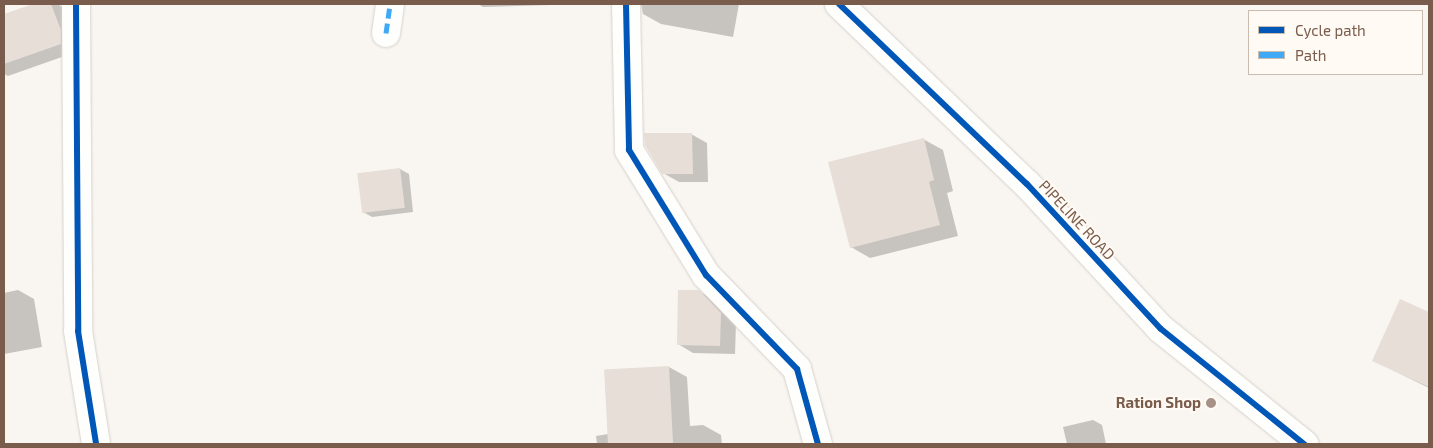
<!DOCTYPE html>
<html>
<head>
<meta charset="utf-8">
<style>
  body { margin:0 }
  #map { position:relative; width:1433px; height:448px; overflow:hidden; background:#f9f5f0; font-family:"Exo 2",sans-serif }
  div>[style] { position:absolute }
  .shadow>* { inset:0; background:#0003 }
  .building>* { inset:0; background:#e6ded7; transform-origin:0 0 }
  .roads { filter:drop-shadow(0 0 1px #d7d1cb) drop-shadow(0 0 1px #d7d1cb) }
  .street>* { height:28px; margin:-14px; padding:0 14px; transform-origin:14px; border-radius:14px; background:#fefefd }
  .quiet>* { height:5px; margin-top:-2.5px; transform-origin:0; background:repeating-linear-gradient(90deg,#3fa9f5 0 10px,transparent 0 15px) }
  .cycleway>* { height:6px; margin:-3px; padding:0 3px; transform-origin:3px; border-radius:3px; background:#0057b8 }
  .dots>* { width:14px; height:14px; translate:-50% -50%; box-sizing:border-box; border:2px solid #fffaf3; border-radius:50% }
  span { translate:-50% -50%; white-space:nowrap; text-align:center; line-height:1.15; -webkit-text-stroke:4px #fffaf3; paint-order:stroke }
  .street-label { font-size:15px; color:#7a5c4d }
  .poi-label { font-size:15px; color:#7a5c4d; font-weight:700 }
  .right { translate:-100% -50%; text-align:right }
  .frame { position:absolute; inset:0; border:5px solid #7a5c4d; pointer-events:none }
  .legend { position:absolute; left:1248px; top:10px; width:175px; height:65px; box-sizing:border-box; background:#fffaf3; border:1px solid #cabbb1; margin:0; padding:6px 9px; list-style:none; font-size:15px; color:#7a5c4d }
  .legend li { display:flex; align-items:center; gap:10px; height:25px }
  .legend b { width:25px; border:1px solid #cabbb1 }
</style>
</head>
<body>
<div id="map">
  <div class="shadow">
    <i style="clip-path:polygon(37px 4px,57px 4px,64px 8px,76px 52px,8px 76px,4px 74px,4px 16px)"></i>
    <i style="clip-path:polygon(478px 4px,584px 4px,483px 7px)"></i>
    <i style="clip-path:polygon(641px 4px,739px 4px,733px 37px,661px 24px,643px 14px)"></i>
    <i style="clip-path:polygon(691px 134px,707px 143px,708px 182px,679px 182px,663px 173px)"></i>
    <i style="clip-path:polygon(923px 139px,943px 150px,953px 191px,947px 193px,958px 236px,870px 258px,851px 247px)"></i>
    <i style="clip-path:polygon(400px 169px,409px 174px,413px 212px,372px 217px,363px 212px)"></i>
    <i style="clip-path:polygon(18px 290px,34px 299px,42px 347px,4px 354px,4px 293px)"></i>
    <i style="clip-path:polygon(698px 291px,714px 300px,736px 323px,735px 354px,693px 353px,678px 344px)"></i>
    <i style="clip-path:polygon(1401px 300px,1429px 313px,1429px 388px,1374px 361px)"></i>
    <i style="clip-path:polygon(669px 367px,687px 377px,690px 426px,703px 425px,721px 435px,722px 444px,597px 444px,596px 436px,608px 434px)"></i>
    <i style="clip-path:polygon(1093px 420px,1102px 425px,1106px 444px,1067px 444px,1063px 427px)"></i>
  </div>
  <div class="building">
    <i style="clip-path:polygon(33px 4px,51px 4px,61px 30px,61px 44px,4px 64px,4px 14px)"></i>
    <i style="clip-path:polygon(644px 133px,692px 133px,693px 174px,662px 174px,645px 145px)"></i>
    <i style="clip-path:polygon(924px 138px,934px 180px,929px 182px,940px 225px,850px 248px,828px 162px)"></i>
    <i style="left:400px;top:168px;width:40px;height:43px;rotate:83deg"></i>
    <i style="clip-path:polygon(678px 290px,699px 290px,721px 313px,720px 346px,677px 345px)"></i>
    <i style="clip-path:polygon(1400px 299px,1429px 312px,1429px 387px,1372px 361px)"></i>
    <i style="left:669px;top:366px;width:78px;height:65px;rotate:87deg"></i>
  </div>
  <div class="roads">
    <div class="street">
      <i style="left:76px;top:4px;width:327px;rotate:89.6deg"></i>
      <i style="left:78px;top:331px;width:114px;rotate:80.9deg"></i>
      <i style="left:626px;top:4px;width:146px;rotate:88.8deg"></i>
      <i style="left:629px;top:150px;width:147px;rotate:58.4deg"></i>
      <i style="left:706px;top:275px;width:131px;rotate:45.9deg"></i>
      <i style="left:797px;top:369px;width:78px;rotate:74.4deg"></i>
      <i style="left:839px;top:4px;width:260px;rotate:43.8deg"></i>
      <i style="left:1027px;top:184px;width:197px;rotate:47.3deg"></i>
      <i style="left:1161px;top:329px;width:184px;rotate:38.8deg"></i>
      <i style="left:386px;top:33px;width:29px;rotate:-82deg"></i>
    </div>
  </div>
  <div class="quiet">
    <i style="left:386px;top:33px;width:29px;rotate:-82deg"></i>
  </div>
  <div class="cycleway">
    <i style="left:76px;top:4px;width:327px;rotate:89.6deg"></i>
    <i style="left:78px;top:331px;width:114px;rotate:80.9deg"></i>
    <i style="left:626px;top:4px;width:146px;rotate:88.8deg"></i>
    <i style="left:629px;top:150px;width:147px;rotate:58.4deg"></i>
    <i style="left:706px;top:275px;width:131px;rotate:45.9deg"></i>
    <i style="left:797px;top:369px;width:78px;rotate:74.4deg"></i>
    <i style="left:839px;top:4px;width:260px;rotate:43.8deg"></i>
    <i style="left:1027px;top:184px;width:197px;rotate:47.3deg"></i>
    <i style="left:1161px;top:329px;width:184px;rotate:38.8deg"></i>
  </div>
  <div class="dots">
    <i style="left:1211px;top:403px;background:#a69286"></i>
  </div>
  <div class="street-label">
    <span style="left:1077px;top:220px;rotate:47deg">PIPELINE ROAD</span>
  </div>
  <div class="poi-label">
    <span class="right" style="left:1201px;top:403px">Ration Shop</span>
  </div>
  <div class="frame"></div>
  <ul class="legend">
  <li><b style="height:6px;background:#0057b8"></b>Cycle path</li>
  <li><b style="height:6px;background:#3fa9f5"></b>Path</li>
  </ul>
</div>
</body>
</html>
